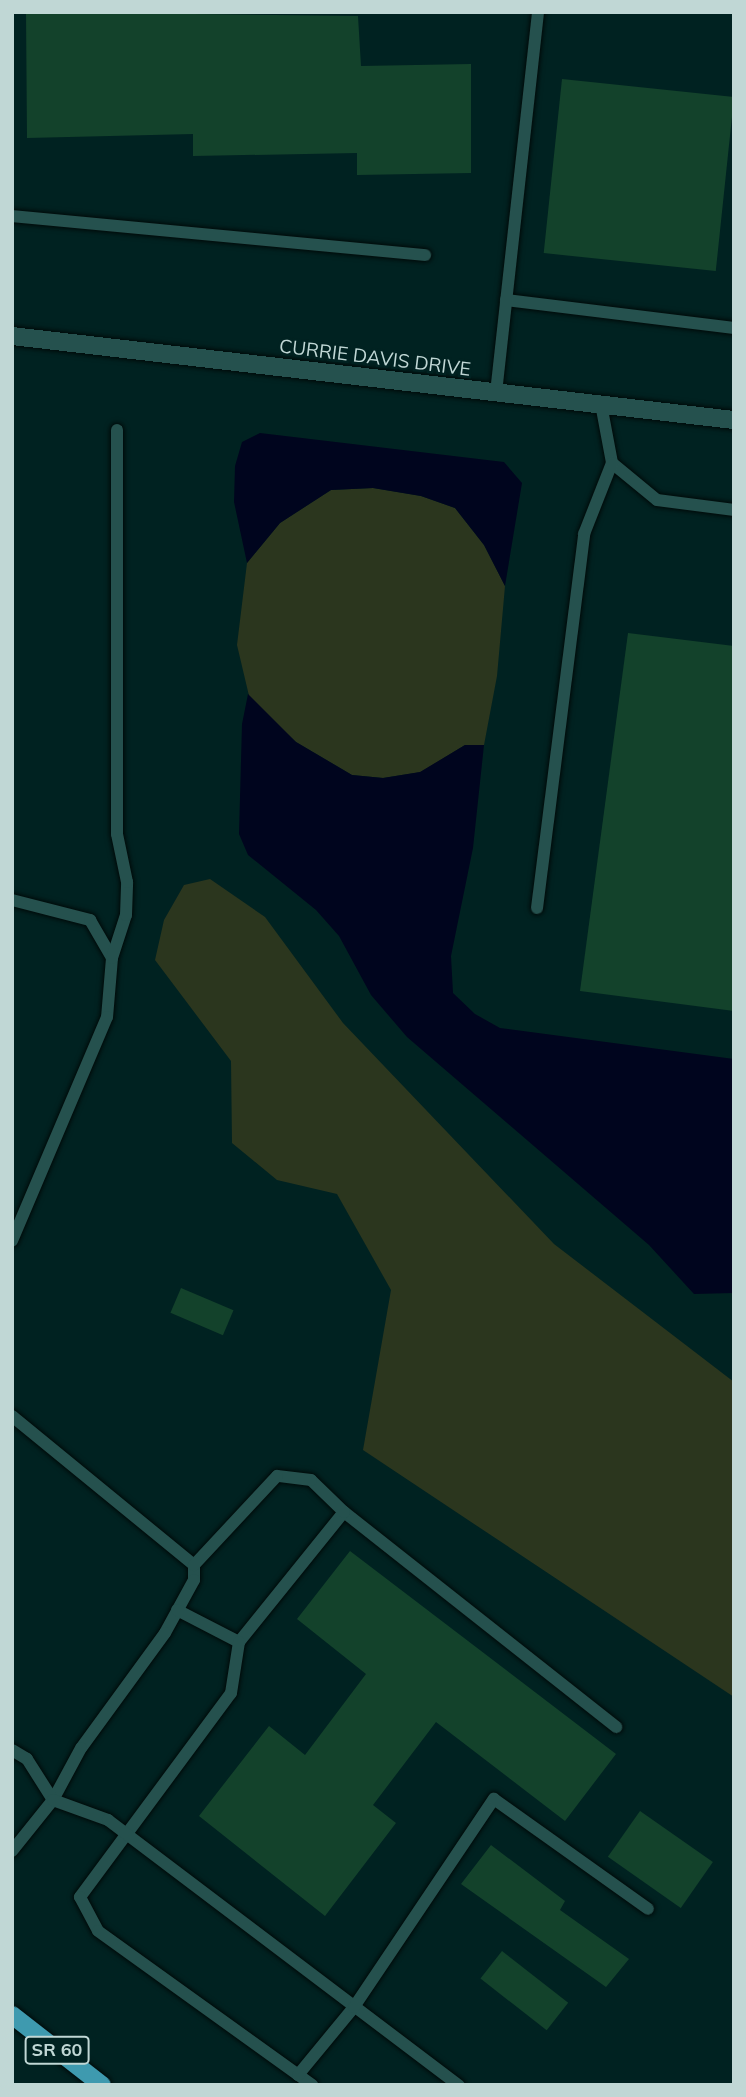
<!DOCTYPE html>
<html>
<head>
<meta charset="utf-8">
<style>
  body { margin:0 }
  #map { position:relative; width:746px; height:2097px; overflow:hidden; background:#002221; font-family:Mulish,sans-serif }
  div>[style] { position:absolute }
  .green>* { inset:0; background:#2b361e }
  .water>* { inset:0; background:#00051e }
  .building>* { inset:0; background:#13422b; transform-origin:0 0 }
  .roads { filter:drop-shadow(0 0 2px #000a09) drop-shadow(0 0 2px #000a09) }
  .service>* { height:12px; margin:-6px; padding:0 6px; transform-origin:6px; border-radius:6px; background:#25514e }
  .minor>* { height:18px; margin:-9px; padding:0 9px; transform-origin:9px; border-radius:9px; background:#25514e }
  .primary>* { height:18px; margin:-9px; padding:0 9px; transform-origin:9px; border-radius:9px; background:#3e9aaf }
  span { translate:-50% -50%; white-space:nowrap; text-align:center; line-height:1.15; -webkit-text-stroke:5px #002221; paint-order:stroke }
  .shield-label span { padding:2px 5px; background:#002221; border:2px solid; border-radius:5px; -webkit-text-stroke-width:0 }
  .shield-label { font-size:18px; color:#c0d7d5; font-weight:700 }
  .street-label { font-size:19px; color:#c0d7d5 }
  .frame { position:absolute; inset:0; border:14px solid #c0d7d5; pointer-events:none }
</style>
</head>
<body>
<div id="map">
  <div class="green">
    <i style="clip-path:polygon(373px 488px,421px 496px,455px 508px,484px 545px,505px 586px,497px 676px,484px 745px,465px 745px,421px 772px,383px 778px,352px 775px,296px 742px,250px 700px,237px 645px,247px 563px,280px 523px,331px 490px)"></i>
    <i style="clip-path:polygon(210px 879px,265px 917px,343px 1023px,554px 1244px,734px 1382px,734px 1697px,363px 1450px,391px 1290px,337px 1194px,277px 1180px,232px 1143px,231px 1061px,155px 960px,164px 920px,184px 885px)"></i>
  </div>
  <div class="water">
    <i style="clip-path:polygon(260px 433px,504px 462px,522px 483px,505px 586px,484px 545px,455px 508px,421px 496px,373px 488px,331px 490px,280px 523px,247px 563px,234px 502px,235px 466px,242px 442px)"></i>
    <i style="clip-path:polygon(248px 694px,296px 742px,352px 775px,383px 778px,420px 772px,465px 745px,484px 745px,473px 848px,451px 956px,453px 993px,475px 1014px,500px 1028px,734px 1059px,734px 1293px,694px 1294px,649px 1245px,407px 1037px,371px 995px,339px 936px,316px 910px,248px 855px,239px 834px,242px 724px)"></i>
  </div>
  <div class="building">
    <i style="clip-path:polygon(26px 12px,358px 16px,361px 66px,471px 64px,471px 173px,357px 175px,357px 153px,193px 156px,193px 134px,27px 138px)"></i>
    <i style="left:562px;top:79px;width:173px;height:175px;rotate:6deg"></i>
    <i style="clip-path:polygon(628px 633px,734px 646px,734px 1011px,580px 991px)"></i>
    <i style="left:181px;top:1288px;width:57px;height:27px;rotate:23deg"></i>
    <i style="clip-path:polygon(350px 1551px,616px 1754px,565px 1821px,436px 1722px,373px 1805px,396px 1823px,325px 1916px,199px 1816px,269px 1726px,305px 1755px,366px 1674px,297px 1619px)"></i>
    <i style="left:640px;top:1811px;width:89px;height:56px;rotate:35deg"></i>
    <i style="clip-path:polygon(491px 1845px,565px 1901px,560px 1910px,629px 1959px,606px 1987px,461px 1884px)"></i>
    <i style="left:502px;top:1951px;width:84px;height:35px;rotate:38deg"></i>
  </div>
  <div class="roads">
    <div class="service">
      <i style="left:12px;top:216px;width:415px;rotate:5.4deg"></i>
      <i style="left:506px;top:300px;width:230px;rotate:7deg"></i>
      <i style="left:496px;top:393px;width:383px;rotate:-83.7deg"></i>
      <i style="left:601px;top:404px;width:60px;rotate:79.4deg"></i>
      <i style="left:612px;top:463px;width:58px;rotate:39.4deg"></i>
      <i style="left:657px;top:500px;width:78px;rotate:7.4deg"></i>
      <i style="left:12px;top:900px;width:81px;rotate:14.4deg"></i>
      <i style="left:90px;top:920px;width:44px;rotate:59.9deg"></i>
      <i style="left:112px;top:958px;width:59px;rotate:94.8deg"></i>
      <i style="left:107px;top:1017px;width:243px;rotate:113deg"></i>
      <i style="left:537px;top:908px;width:377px;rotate:-82.8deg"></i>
      <i style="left:584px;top:534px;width:76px;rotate:-68.5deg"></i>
      <i style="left:112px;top:958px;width:45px;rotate:-72deg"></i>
      <i style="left:126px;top:915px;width:33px;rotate:-88deg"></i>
      <i style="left:127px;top:882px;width:49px;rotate:-101.8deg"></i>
      <i style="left:117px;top:834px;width:404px;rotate:-90deg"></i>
      <i style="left:12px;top:1416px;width:235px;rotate:39.3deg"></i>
      <i style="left:194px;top:1565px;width:15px;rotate:90deg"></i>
      <i style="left:194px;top:1580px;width:60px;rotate:118.7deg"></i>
      <i style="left:165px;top:1633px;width:142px;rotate:126.1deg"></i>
      <i style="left:81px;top:1748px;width:59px;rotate:118.3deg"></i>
      <i style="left:53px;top:1800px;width:49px;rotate:-122.4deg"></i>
      <i style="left:27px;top:1759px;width:17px;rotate:-149deg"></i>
      <i style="left:344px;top:1512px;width:347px;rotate:38.3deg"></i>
      <i style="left:177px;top:1610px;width:70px;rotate:27.3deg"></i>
      <i style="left:239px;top:1642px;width:167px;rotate:-51.1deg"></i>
      <i style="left:344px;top:1512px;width:46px;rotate:-135.9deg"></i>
      <i style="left:311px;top:1480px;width:34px;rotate:-173deg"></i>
      <i style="left:277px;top:1476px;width:122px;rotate:133deg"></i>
      <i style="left:239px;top:1642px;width:52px;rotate:98.9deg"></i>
      <i style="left:231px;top:1693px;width:254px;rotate:126.5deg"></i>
      <i style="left:80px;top:1897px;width:38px;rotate:62deg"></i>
      <i style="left:98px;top:1931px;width:264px;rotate:35.7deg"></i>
      <i style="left:12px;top:1851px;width:65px;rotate:-51.2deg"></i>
      <i style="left:53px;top:1800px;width:59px;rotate:20deg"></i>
      <i style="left:108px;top:1820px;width:440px;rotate:37.1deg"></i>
      <i style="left:298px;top:2075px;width:88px;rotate:-50.5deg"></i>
      <i style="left:354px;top:2007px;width:251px;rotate:-56.1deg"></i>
      <i style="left:494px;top:1799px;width:189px;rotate:35.5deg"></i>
    </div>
    <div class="minor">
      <i style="left:12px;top:336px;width:727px;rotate:6.64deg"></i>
    </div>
    <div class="primary">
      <i style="left:12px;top:2015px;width:114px;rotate:37.9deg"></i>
    </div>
  </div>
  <div class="shield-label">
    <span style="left:57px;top:2050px">SR 60</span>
  </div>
  <div class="street-label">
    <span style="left:375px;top:358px;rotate:7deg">CURRIE DAVIS DRIVE</span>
  </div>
  <div class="frame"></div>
</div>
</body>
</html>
